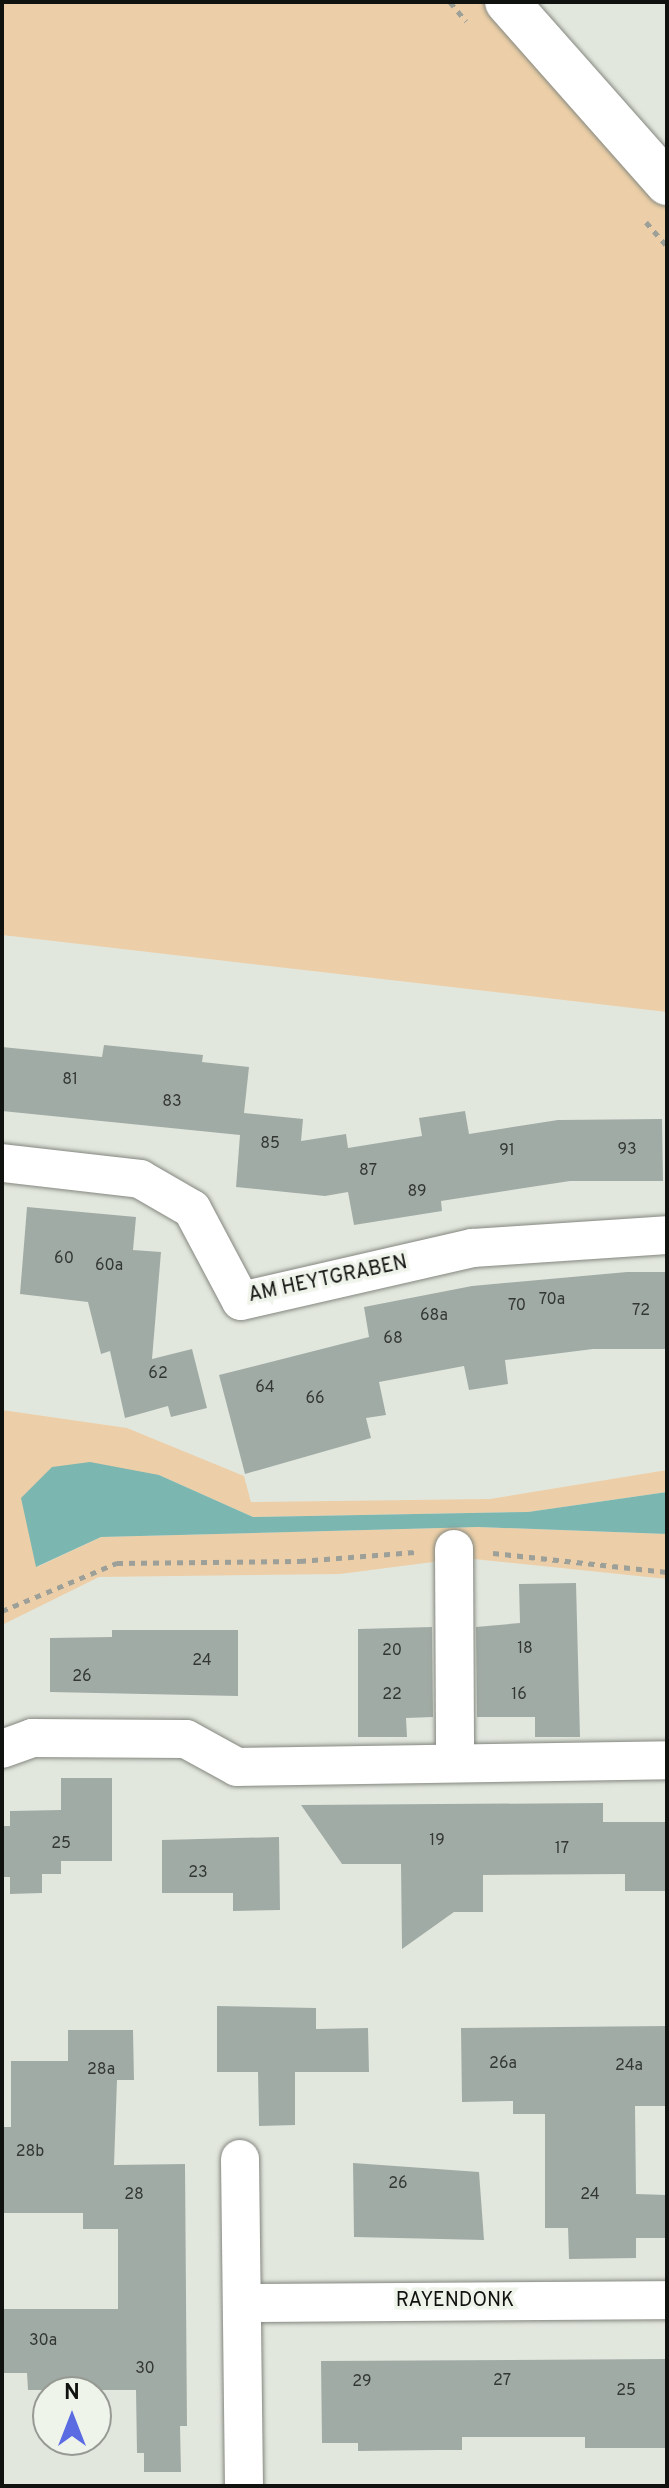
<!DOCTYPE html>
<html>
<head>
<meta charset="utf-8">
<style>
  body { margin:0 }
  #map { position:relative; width:669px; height:2488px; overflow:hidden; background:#e2e7de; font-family:Overpass,sans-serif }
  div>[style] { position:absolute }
  .green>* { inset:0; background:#eccfa8 }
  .water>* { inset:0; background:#7cb6b1 }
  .building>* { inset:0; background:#a1aba5 }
  .path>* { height:5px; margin-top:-2.5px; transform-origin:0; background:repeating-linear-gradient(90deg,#9ca099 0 6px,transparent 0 12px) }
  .roads { filter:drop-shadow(0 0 2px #83877f) drop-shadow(0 0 2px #83877f) }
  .minor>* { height:38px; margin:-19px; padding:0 19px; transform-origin:19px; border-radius:19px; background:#fff }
  .tertiary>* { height:44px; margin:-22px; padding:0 22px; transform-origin:22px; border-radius:22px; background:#fff }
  span { translate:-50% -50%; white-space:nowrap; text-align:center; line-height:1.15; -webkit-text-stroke:7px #eff4eb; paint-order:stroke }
  .number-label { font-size:16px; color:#343834 }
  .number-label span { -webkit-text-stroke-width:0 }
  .street-label { font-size:20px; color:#10120f }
  .frame { position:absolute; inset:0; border:4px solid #10120f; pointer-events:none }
  .north { position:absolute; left:32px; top:2376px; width:80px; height:80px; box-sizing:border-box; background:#eff4eb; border:2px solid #969a93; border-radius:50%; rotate:0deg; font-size:22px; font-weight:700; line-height:32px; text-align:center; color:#10120f }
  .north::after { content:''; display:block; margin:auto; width:28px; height:36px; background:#5b6be2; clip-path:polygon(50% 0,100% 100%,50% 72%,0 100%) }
</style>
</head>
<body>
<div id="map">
  <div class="green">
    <i style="clip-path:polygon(2px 2px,526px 2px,667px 172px,667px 1012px,2px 935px)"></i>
    <i style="clip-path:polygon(2px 1410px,127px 1428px,244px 1476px,251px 1502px,490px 1499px,667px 1470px,667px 1492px,528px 1512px,253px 1517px,159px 1475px,37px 1567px,101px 1537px,478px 1527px,667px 1534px,667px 1579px,464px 1558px,340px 1574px,99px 1577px,2px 1625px)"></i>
  </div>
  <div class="water">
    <i style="clip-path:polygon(90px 1462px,159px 1475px,253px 1517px,528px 1512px,667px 1492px,667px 1534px,478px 1527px,101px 1537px,36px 1567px,21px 1498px,52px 1467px)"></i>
  </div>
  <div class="building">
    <i style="clip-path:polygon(104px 1045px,203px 1055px,202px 1062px,249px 1067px,244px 1113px,303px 1119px,301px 1141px,346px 1134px,348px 1148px,422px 1136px,419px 1118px,465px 1111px,469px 1134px,558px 1120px,662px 1119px,663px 1181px,570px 1181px,441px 1201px,442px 1211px,354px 1225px,348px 1192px,325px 1196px,236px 1187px,240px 1135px,2px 1111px,2px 1047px,102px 1057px)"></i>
    <i style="clip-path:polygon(27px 1207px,136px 1217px,133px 1250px,161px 1252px,152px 1359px,192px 1349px,207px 1408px,171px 1417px,168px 1406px,125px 1418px,110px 1351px,101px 1354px,88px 1302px,20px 1294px)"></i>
    <i style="clip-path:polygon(627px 1272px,667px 1272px,667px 1349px,593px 1349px,505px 1360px,508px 1384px,469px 1390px,464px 1366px,379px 1382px,386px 1415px,366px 1418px,371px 1438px,245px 1474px,219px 1375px,369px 1337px,364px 1307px,472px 1286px)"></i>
    <i style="clip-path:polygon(576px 1583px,580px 1737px,535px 1737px,535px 1717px,477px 1717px,476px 1627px,520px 1623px,519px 1584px)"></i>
    <i style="clip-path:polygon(432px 1627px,433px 1717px,406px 1718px,407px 1737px,358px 1737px,358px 1629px)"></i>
    <i style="clip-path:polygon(112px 1630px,238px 1630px,238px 1696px,50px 1692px,50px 1638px,112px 1637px)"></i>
    <i style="clip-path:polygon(61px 1778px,112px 1778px,112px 1861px,61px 1861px,61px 1874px,42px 1874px,42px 1893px,10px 1894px,10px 1877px,2px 1877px,2px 1826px,10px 1826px,10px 1811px,61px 1810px)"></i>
    <i style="clip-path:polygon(603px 1803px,603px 1822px,667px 1822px,667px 1891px,625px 1891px,625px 1874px,483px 1875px,483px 1912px,454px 1912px,402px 1949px,401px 1864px,342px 1864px,301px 1805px)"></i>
    <i style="clip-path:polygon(279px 1837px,280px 1910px,233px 1911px,233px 1893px,162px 1893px,162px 1840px)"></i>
    <i style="clip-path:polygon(217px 2006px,316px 2008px,316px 2029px,368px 2028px,369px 2072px,295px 2072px,295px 2125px,259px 2126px,258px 2072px,217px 2072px)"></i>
    <i style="clip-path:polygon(667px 2026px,667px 2106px,635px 2106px,636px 2194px,667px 2195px,667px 2238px,636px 2238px,636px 2258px,569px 2259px,568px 2228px,545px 2228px,545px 2114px,513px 2114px,513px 2101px,462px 2102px,461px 2028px)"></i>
    <i style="clip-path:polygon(68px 2030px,133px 2030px,134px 2080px,117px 2080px,114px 2165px,185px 2164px,187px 2426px,180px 2426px,181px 2472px,144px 2472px,144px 2453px,137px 2453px,136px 2390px,28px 2390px,27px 2373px,2px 2373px,2px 2309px,118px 2309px,118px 2229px,83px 2229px,83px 2213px,3px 2213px,2px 2127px,11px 2127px,11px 2061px,68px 2061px)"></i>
    <i style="clip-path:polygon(353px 2163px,479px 2172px,484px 2240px,354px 2237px)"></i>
    <i style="clip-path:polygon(667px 2359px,667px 2448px,585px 2448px,585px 2437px,462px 2437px,462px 2450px,438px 2450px,358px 2451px,358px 2443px,322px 2443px,321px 2361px)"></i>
  </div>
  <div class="path">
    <i style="left:450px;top:2px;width:25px;rotate:50deg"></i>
    <i style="left:646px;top:222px;width:32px;rotate:49deg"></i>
    <i style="left:493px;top:1553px;width:175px;rotate:6.2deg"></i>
    <i style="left:2px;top:1611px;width:125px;rotate:-22.7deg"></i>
    <i style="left:117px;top:1563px;width:183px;rotate:-0.6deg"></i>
    <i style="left:300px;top:1561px;width:115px;rotate:-4.5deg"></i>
  </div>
  <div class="roads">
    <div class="minor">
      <i style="left:2px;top:1163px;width:139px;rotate:6.6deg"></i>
      <i style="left:140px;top:1179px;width:60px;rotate:30deg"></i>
      <i style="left:192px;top:1209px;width:104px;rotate:62deg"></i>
      <i style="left:241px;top:1301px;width:238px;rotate:-12.9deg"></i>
      <i style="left:473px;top:1248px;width:194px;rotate:-3.8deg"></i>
      <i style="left:454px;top:1549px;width:212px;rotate:89.7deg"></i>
      <i style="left:2px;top:1749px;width:32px;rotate:-20deg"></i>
      <i style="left:32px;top:1738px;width:154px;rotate:0.4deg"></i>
      <i style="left:186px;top:1739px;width:58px;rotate:28.8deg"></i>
      <i style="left:237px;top:1767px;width:430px;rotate:-0.9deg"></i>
      <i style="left:240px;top:2159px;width:327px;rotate:89.3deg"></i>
      <i style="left:242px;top:2303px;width:425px;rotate:-0.4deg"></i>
    </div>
    <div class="tertiary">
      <i style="left:507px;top:2px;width:242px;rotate:48.5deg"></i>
    </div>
  </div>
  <div class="number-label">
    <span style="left:70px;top:1080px">81</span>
    <span style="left:172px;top:1102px">83</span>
    <span style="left:270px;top:1144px">85</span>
    <span style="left:627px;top:1150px">93</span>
    <span style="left:507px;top:1151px">91</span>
    <span style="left:368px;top:1171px">87</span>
    <span style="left:417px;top:1192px">89</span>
    <span style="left:64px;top:1259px">60</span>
    <span style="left:109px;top:1266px">60a</span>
    <span style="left:552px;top:1300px">70a</span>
    <span style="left:517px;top:1306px">70</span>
    <span style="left:641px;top:1311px">72</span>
    <span style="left:434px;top:1316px">68a</span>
    <span style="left:393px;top:1339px">68</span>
    <span style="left:158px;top:1374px">62</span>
    <span style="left:265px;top:1388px">64</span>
    <span style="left:315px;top:1399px">66</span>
    <span style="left:525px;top:1649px">18</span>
    <span style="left:392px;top:1651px">20</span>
    <span style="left:202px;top:1661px">24</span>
    <span style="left:82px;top:1677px">26</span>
    <span style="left:392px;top:1695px">22</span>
    <span style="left:519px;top:1695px">16</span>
    <span style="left:437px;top:1841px">19</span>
    <span style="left:61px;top:1844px">25</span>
    <span style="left:562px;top:1849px">17</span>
    <span style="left:198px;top:1873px">23</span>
    <span style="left:503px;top:2064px">26a</span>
    <span style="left:629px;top:2066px">24a</span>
    <span style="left:101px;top:2070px">28a</span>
    <span style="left:30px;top:2152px">28b</span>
    <span style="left:398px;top:2184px">26</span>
    <span style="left:134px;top:2195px">28</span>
    <span style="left:590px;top:2195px">24</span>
    <span style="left:43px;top:2341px">30a</span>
    <span style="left:145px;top:2369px">30</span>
    <span style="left:502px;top:2381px">27</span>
    <span style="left:362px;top:2382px">29</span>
    <span style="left:626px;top:2391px">25</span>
  </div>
  <div class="street-label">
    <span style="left:328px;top:1280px;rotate:-12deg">AM HEYTGRABEN</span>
    <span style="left:455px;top:2301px">RAYENDONK</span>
  </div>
  <div class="frame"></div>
  <div class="north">N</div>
</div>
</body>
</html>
